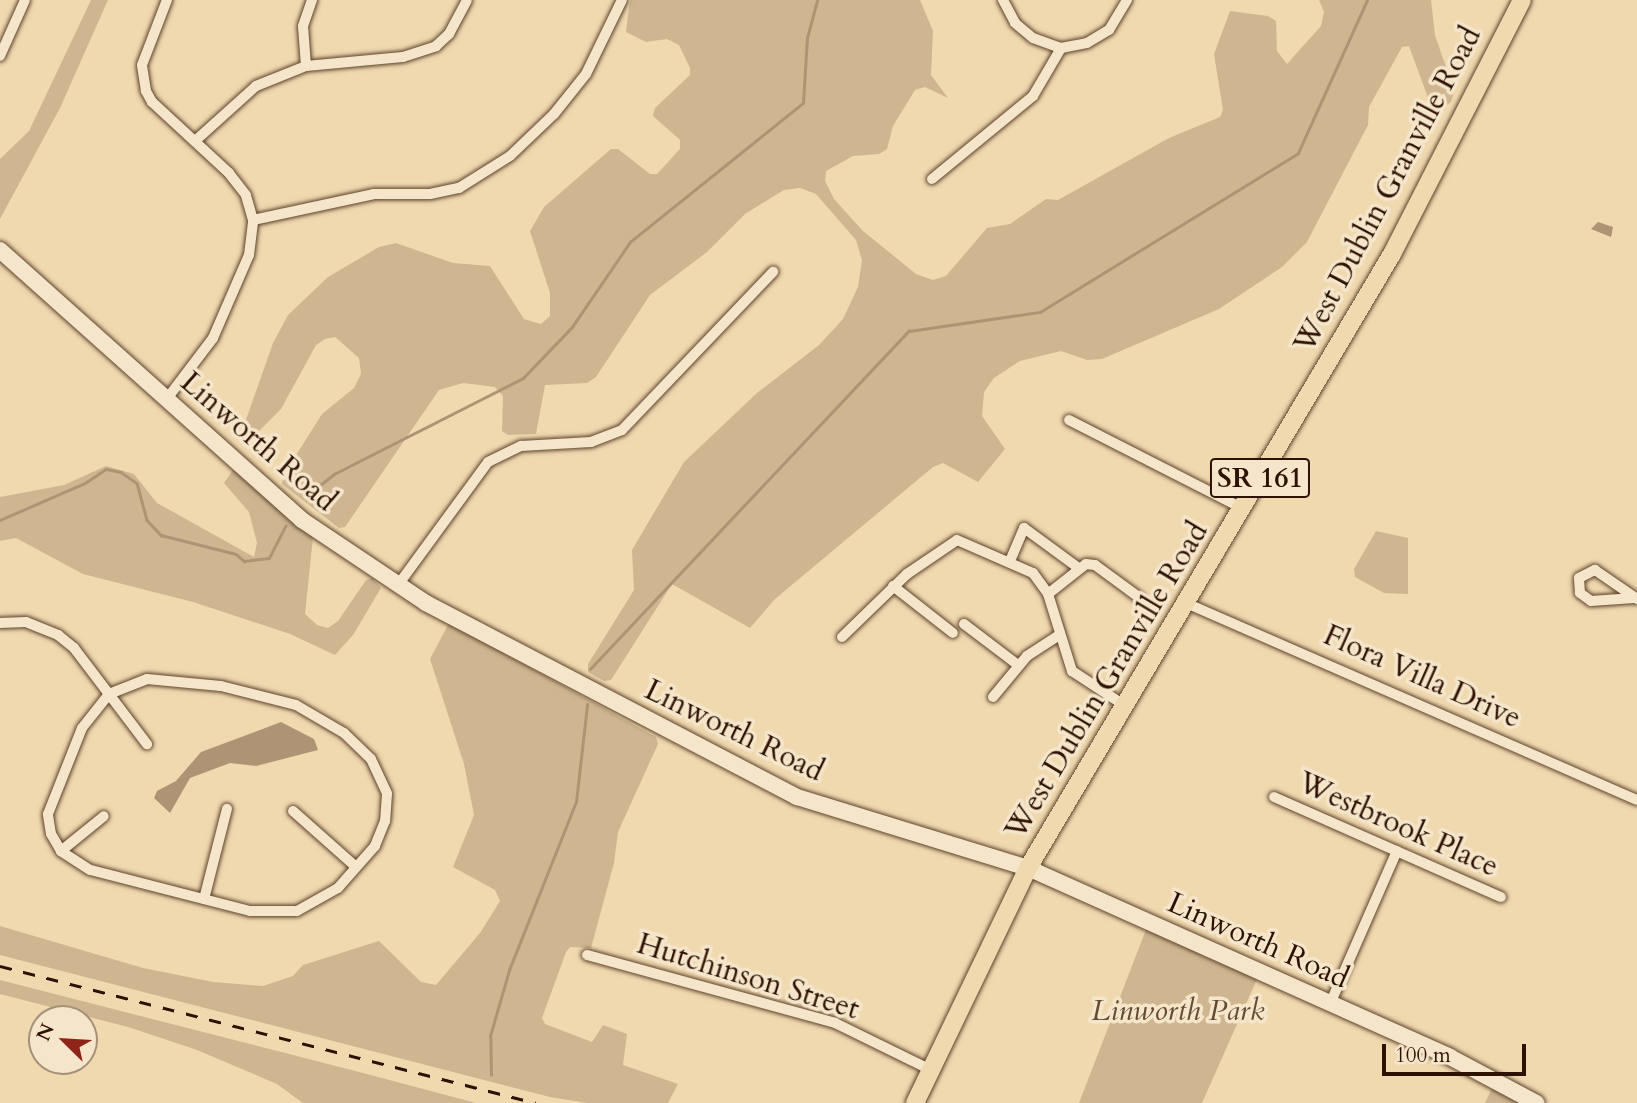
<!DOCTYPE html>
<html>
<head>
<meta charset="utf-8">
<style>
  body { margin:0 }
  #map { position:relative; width:1637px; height:1103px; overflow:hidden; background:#f0d8af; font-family:Cardo,serif }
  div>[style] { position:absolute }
  .green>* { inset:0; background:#cfb691 }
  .water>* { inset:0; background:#ae9474 }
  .stream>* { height:2.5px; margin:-1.25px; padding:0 1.25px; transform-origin:1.25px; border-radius:1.25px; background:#ae9474 }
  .roads { filter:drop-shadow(0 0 2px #5e432c) drop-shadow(0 0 2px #5e432c) }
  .minor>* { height:10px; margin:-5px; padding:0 5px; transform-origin:5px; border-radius:5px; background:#f5e6cb }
  .secondary>* { height:16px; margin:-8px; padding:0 8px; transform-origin:8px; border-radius:8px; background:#f5e6cb }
  .primary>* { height:18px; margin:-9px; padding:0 9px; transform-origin:9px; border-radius:9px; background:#f0d8af }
  .rail>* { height:2.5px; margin-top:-1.25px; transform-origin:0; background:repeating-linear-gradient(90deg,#2d1101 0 12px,transparent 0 24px) }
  span { translate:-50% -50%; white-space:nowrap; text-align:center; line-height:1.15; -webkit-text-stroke:7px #f5e6cb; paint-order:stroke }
  .shield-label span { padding:2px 5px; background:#f5e6cb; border:2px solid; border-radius:5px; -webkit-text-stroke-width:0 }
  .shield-label { font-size:28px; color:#2d1101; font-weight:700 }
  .street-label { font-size:30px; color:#2d1101 }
  .park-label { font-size:30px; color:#664b33; font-style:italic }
  .north { position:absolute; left:28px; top:1005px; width:70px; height:70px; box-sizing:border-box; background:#f5e6cb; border:2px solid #a5917a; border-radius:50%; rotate:294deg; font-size:19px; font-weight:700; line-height:28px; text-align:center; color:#2d1101 }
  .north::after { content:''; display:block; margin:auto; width:24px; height:32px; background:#8f2418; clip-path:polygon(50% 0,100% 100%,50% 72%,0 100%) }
  .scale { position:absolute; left:1382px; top:1044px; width:144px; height:32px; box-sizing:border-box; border:4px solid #2d1101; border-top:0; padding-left:9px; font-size:21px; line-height:24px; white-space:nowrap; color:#2d1101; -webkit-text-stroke:5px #f5e6cb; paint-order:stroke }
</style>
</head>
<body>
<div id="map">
  <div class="green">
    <i style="clip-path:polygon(91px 0,108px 0,60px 108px,0 219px,0 159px,29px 131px)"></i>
    <i style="clip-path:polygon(630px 0,920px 0,933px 31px,931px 75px,948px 98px,925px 87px,915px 90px,893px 126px,887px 149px,879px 154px,853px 156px,826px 171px,825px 181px,834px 199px,863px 231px,916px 274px,933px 280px,946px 276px,987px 228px,1010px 224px,1046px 199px,1058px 200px,1169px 138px,1220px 117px,1223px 110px,1214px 54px,1230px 11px,1268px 16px,1276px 21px,1277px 51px,1287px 64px,1321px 26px,1324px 12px,1319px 0,1431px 0,1435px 35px,1454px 91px,1451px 102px,1439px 110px,1431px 106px,1409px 46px,1402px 47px,1369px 107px,1368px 125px,1307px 242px,1282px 267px,1219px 309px,1102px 359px,1087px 360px,1061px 351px,1020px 361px,994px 378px,984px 392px,982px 416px,1005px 449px,978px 482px,943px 463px,933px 467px,775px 599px,750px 628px,672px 584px,611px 680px,604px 681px,588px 672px,588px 664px,634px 590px,632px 550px,684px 462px,757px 393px,819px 345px,843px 319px,858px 287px,862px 260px,856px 240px,816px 194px,800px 188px,784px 190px,745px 214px,707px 252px,650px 295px,596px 377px,587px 383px,545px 385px,536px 434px,508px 435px,502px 431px,503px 396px,495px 387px,463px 383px,439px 390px,345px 527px,339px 528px,282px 484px,283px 476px,322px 414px,354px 388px,361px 374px,359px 358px,335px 337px,325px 339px,316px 345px,281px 409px,248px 442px,242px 440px,242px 431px,273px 343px,288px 315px,328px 277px,379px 247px,396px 243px,453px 263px,490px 266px,524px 319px,541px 324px,550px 316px,550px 293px,530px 231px,544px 207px,611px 149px,618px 149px,650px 174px,657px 174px,680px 149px,680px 140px,653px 116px,655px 108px,690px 75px,690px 68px,679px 45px,667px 39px,646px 42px,626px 32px)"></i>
    <i style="clip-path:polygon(106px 466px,134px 474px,157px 503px,254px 557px,257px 543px,249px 512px,224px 483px,235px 467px,313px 537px,305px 614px,317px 625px,328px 628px,338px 621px,366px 580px,372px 578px,381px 588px,353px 635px,335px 655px,290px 634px,193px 602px,83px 574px,16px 538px,0 541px,0 497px,64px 485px)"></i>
    <i style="clip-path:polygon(1376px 531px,1408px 538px,1408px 594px,1384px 593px,1355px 577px,1354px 569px)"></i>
    <i style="clip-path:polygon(449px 623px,656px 737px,658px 744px,618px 832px,614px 863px,591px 948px,570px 947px,566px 952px,542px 1018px,545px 1024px,592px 1042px,603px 1025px,627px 1034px,623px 1065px,678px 1084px,668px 1103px,587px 1103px,550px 1097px,0 955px,0 926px,143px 968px,213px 982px,263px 986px,293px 976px,303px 965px,379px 941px,421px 982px,436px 985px,480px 933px,500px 901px,495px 890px,453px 867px,474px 815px,464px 764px,430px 659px)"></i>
    <i style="clip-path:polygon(1147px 927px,1258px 977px,1202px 1103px,1079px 1103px)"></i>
    <i style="clip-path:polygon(0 980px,363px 1073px,476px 1103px,303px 1103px,277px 1084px,197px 1050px,128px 1027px,0 994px)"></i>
    <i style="clip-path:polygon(1495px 1082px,1530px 1103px,1485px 1103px)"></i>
  </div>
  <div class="water">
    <i style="clip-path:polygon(1598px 222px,1613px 227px,1611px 237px,1591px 229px)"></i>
    <i style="clip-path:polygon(281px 722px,314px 739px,318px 750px,256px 766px,230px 763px,190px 778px,170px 813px,154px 798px,157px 791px,176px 781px,201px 752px)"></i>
  </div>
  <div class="stream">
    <i style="left:306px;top:496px;width:36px;rotate:-38deg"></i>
    <i style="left:334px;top:474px;width:212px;rotate:-26.9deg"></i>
    <i style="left:523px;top:378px;width:71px;rotate:-46.1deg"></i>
    <i style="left:572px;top:327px;width:103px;rotate:-55.7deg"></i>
    <i style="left:630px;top:242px;width:222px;rotate:-38.8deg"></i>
    <i style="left:803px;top:103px;width:65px;rotate:-86.5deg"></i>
    <i style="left:807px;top:38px;width:39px;rotate:-75deg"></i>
    <i style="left:0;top:520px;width:93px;rotate:-23.5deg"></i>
    <i style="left:85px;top:483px;width:25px;rotate:-34deg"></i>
    <i style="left:106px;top:469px;width:15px;rotate:11deg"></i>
    <i style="left:121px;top:472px;width:19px;rotate:35deg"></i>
    <i style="left:137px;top:483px;width:38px;rotate:75deg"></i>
    <i style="left:147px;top:520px;width:21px;rotate:47deg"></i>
    <i style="left:161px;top:535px;width:77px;rotate:14.2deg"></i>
    <i style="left:236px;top:554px;width:11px;rotate:41deg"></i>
    <i style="left:244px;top:561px;width:25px;rotate:-7deg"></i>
    <i style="left:269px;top:558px;width:36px;rotate:-63deg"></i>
    <i style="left:590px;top:669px;width:465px;rotate:-46.7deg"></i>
    <i style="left:909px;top:331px;width:132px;rotate:-8.3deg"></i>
    <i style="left:1040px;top:312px;width:303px;rotate:-31.6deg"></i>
    <i style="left:1298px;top:153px;width:168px;rotate:-65.7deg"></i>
    <i style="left:491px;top:1075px;width:39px;rotate:-91deg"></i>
    <i style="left:490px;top:1036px;width:69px;rotate:-73.9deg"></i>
    <i style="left:509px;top:970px;width:181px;rotate:-68.3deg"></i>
    <i style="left:576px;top:802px;width:98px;rotate:-83.5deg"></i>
  </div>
  <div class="roads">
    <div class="minor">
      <i style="left:1003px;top:0;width:26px;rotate:62deg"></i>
      <i style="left:1015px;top:23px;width:23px;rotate:40deg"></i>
      <i style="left:1033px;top:38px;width:30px;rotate:20deg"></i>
      <i style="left:1061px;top:48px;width:26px;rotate:-11deg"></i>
      <i style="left:1087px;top:43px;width:26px;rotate:-31deg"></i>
      <i style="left:1109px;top:30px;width:35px;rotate:-59deg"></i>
      <i style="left:0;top:56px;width:61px;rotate:-65.9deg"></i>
      <i style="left:306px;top:66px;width:40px;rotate:-94.3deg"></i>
      <i style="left:303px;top:26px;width:28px;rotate:-71deg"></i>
      <i style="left:195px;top:141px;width:82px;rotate:-42deg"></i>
      <i style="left:256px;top:86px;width:54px;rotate:-21.8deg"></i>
      <i style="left:306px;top:66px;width:97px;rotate:-5.3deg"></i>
      <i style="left:403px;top:57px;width:35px;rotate:-18deg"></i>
      <i style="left:436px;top:46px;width:18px;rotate:-43deg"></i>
      <i style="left:449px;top:34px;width:38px;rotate:-62deg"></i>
      <i style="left:932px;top:179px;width:131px;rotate:-39.4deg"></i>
      <i style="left:1033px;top:96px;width:56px;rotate:-59.7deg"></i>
      <i style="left:253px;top:220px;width:124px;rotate:-12.1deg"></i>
      <i style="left:374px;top:194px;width:56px"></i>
      <i style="left:430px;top:194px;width:30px;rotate:-12deg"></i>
      <i style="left:459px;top:188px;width:60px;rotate:-32.1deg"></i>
      <i style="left:510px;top:156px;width:61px;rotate:-43.7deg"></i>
      <i style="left:554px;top:114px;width:51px;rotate:-51.3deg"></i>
      <i style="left:586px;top:74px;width:82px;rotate:-64.1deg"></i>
      <i style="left:166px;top:400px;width:78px;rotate:-52.8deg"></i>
      <i style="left:213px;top:338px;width:90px;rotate:-66.6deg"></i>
      <i style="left:249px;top:255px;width:35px;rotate:-83deg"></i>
      <i style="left:253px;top:220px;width:26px;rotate:-106deg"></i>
      <i style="left:246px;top:195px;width:28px;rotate:-128deg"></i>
      <i style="left:229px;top:173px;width:105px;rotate:-137.3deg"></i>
      <i style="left:152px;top:102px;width:13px;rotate:-119deg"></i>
      <i style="left:146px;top:91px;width:26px;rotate:-99deg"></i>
      <i style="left:142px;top:65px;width:70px;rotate:-69deg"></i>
      <i style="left:1069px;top:420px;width:194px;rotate:27deg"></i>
      <i style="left:1010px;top:561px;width:36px;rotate:-67deg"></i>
      <i style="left:1024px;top:528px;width:66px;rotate:36.3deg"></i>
      <i style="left:398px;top:585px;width:152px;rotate:-53.8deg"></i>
      <i style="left:488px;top:462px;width:37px;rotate:-26deg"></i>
      <i style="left:521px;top:446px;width:70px;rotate:-3.3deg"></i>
      <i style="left:591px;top:442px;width:33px;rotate:-21deg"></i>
      <i style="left:622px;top:430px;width:219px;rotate:-46.3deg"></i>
      <i style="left:893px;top:586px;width:76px;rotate:38.1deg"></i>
      <i style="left:1048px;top:594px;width:48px;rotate:-38.3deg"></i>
      <i style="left:1086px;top:564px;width:9px;rotate:6deg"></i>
      <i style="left:1095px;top:565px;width:56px;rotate:36.3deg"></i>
      <i style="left:1634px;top:598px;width:43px;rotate:176deg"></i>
      <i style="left:1591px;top:601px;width:14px;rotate:-144deg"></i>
      <i style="left:1580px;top:593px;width:15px;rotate:-94deg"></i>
      <i style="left:1579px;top:578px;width:18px;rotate:-27deg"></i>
      <i style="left:1595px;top:570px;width:51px;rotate:34.6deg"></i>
      <i style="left:1186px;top:603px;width:492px;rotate:23.6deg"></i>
      <i style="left:0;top:623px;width:26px;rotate:-2deg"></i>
      <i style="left:26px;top:622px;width:35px;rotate:22deg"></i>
      <i style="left:58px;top:635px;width:21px;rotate:39deg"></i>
      <i style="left:74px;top:648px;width:121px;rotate:52.8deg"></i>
      <i style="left:964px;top:624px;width:68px;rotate:37.2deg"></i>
      <i style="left:842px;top:637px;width:91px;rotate:-44.1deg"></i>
      <i style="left:907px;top:574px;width:60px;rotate:-34.2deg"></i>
      <i style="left:957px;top:540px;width:83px;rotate:23.5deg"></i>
      <i style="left:1033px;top:573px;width:26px;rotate:54deg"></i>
      <i style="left:1048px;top:594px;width:81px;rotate:72.7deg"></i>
      <i style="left:1072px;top:671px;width:62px;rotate:33.2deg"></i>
      <i style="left:147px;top:679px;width:74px;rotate:5.4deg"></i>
      <i style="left:221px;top:686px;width:77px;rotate:14.2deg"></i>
      <i style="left:296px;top:705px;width:56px;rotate:30.3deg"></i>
      <i style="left:344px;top:733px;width:37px;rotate:44deg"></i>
      <i style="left:371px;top:759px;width:38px;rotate:65deg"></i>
      <i style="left:387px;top:794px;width:27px;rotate:94deg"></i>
      <i style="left:385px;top:821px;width:27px;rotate:112deg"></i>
      <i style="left:375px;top:846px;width:56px;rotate:131.4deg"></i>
      <i style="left:338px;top:888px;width:47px;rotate:150.7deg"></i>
      <i style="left:297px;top:911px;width:47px;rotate:180deg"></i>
      <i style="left:250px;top:911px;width:165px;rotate:-165.6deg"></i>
      <i style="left:90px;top:870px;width:35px;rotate:-147deg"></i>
      <i style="left:61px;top:851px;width:20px;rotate:-120deg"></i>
      <i style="left:51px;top:834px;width:20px;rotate:-99deg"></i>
      <i style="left:48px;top:814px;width:92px;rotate:-68.4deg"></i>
      <i style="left:82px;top:728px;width:43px;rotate:-51.5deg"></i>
      <i style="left:109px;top:694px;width:41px;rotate:-21.5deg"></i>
      <i style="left:993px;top:697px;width:53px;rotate:-50.3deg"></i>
      <i style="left:1027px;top:656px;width:38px;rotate:-33deg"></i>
      <i style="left:1274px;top:797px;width:248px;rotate:23.8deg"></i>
      <i style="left:293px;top:811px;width:84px;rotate:41.6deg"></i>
      <i style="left:61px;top:851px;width:55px;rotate:-39.1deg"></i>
      <i style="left:204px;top:899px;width:93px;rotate:-75.7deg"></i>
      <i style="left:587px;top:955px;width:257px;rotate:15.3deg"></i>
      <i style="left:835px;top:1023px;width:107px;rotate:26.1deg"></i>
      <i style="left:1330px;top:1004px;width:167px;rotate:-66.4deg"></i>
    </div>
    <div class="secondary">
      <i style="left:0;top:250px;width:405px;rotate:41.8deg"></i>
      <i style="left:302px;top:520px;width:149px;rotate:33.8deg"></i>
      <i style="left:426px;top:603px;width:419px;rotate:27.6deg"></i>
      <i style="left:797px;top:797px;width:242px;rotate:17.1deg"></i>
      <i style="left:1028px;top:868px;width:462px;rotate:24.1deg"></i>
      <i style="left:1450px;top:1057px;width:98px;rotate:28.1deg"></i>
    </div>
    <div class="primary">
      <i style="left:915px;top:1103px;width:261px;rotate:-64.3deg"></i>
      <i style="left:1028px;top:868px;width:714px;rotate:-59.34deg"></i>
      <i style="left:1392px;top:254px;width:285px;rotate:-62.9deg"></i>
    </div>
  </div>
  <div class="rail">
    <i style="left:0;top:966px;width:553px;rotate:14.34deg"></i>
  </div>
  <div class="shield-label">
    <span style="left:1260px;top:478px">SR 161</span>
  </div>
  <div class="street-label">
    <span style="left:1388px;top:190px;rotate:-62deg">West Dublin Granville Road</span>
    <span style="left:258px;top:442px;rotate:41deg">Linworth Road</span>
    <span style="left:1422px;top:677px;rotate:24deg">Flora Villa Drive</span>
    <span style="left:1107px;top:681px;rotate:-59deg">West Dublin Granville Road</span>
    <span style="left:734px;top:731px;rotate:26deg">Linworth Road</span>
    <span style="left:1398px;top:825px;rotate:24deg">Westbrook Place</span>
    <span style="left:1258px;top:941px;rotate:24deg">Linworth Road</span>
    <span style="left:748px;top:977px;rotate:17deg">Hutchinson Street</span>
  </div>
  <div class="park-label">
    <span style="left:1178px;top:1011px">Linworth Park</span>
  </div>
  <div class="north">N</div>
  <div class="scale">100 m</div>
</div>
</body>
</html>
